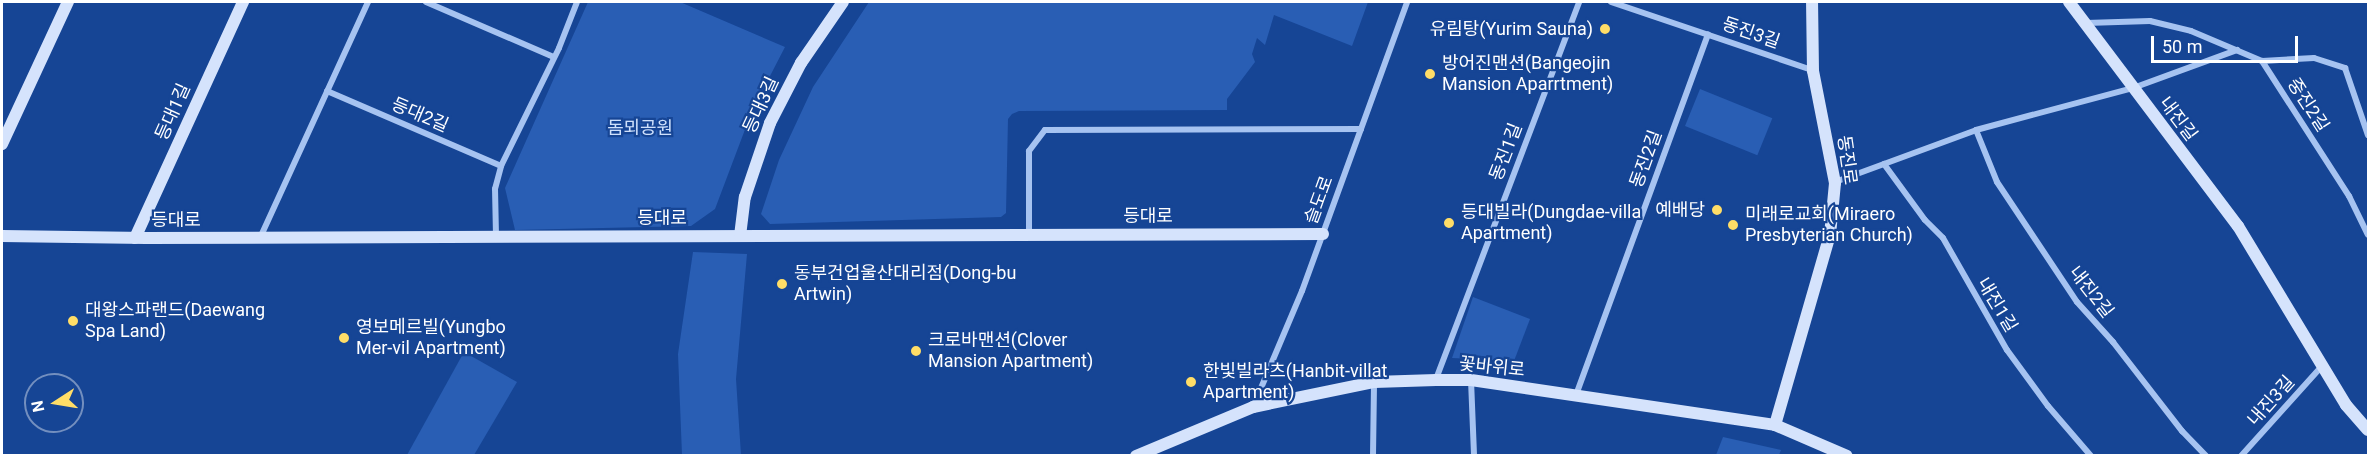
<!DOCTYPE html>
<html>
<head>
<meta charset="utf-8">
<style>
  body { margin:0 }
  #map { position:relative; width:2370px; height:457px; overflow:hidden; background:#164595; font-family:Roboto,"Noto Sans KR",sans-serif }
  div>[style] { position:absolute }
  .green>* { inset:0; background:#295eb4; transform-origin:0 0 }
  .street>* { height:6px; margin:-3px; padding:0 3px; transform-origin:3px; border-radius:3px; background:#a6c3f1 }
  .secondary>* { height:12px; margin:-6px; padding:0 6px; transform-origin:6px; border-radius:6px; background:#d5e3fc }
  .dots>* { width:16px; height:16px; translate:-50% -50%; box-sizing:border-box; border:3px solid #164595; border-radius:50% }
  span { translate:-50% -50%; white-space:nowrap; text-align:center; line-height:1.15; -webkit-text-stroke:4.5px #164595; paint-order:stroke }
  .poi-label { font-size:18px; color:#fff }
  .right { translate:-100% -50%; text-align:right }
  .left { translate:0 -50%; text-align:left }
  .street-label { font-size:18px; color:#fff }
  .park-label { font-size:18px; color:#cee0fc }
  .frame { position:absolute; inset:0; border:3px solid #fff; pointer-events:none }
  .north { position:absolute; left:24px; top:373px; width:60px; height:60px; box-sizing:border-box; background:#164595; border:2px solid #738fbf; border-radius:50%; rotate:258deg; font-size:16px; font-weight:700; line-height:24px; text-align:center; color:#fff }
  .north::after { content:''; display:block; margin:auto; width:21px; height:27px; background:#ffdd67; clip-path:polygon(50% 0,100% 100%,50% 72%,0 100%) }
  .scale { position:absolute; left:2151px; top:36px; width:147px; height:27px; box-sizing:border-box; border:3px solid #fff; border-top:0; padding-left:8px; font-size:18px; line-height:21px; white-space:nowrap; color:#fff; -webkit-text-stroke:4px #164595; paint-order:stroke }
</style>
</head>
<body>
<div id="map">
  <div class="green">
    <i style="clip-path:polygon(588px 2px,680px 2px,785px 47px,752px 111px,715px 209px,691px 226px,515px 230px,505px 188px)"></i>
    <i style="clip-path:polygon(869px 2px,1368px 2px,1352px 46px,1274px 15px,1265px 45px,1257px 38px,1252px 54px,1255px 62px,1227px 99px,1227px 110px,1019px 111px,1012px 114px,1008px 119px,1006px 213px,1001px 217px,770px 224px,761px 214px,779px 160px,813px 87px)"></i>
    <i style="left:1700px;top:89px;width:78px;height:40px;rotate:22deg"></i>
    <i style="clip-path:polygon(693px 252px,747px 254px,736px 379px,741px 455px,682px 455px,678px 354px)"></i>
    <i style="clip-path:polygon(1473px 297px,1530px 319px,1514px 361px,1452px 358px)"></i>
    <i style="clip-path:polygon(464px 352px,517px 382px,474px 455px,407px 455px)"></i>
    <i style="clip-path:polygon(1723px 437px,1781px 450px,1779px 455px,1716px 455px)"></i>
  </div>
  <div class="street">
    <i style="left:426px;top:2px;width:139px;rotate:23.3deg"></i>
    <i style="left:1611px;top:2px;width:212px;rotate:18.7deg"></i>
    <i style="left:2086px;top:23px;width:64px;rotate:-1.8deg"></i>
    <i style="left:2150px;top:21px;width:42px;rotate:13.7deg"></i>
    <i style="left:2191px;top:31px;width:77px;rotate:22.9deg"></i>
    <i style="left:2262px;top:61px;width:161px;rotate:57.2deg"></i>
    <i style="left:2349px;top:196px;width:43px;rotate:64deg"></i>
    <i style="left:2262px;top:61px;width:52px;rotate:-3.3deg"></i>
    <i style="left:2314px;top:58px;width:33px;rotate:18deg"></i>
    <i style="left:2345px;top:68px;width:71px;rotate:71.1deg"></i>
    <i style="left:327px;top:91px;width:189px;rotate:23.3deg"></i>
    <i style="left:1976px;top:130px;width:56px;rotate:68deg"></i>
    <i style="left:1997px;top:182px;width:144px;rotate:56.3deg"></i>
    <i style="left:2077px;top:302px;width:54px;rotate:48deg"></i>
    <i style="left:2113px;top:342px;width:113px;rotate:52.2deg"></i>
    <i style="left:2182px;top:431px;width:35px;rotate:46deg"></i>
    <i style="left:1884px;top:164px;width:69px;rotate:53.8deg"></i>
    <i style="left:1925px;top:220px;width:25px;rotate:45deg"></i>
    <i style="left:1943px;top:238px;width:129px;rotate:60.3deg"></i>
    <i style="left:2007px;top:350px;width:69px;rotate:53.8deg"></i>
    <i style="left:2048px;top:406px;width:66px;rotate:49.3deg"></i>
    <i style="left:1835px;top:182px;width:150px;rotate:-20.2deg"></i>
    <i style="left:1976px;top:130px;width:163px;rotate:-15deg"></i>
    <i style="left:2133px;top:88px;width:111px;rotate:-20.1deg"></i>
    <i style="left:1029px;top:235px;width:84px;rotate:-90deg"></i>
    <i style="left:1029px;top:151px;width:26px;rotate:-53deg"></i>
    <i style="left:1045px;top:130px;width:316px;rotate:-0.2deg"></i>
    <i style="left:496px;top:236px;width:47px;rotate:-91.2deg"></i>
    <i style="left:495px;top:189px;width:24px;rotate:-75deg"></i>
    <i style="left:501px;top:166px;width:131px;rotate:-63.8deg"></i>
    <i style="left:559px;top:48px;width:49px;rotate:-68.6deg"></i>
    <i style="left:260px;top:238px;width:260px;rotate:-65.4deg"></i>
    <i style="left:1436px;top:379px;width:403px;rotate:-69.2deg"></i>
    <i style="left:1471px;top:380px;width:76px;rotate:87.7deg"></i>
    <i style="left:1576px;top:395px;width:384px;rotate:-69.9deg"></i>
    <i style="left:1253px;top:407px;width:126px;rotate:-67.1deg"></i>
    <i style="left:1302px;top:291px;width:307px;rotate:-70deg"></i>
    <i style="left:1373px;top:456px;width:74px;rotate:-89.2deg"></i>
    <i style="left:2241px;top:456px;width:121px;rotate:-48deg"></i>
  </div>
  <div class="secondary">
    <i style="left:2069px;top:2px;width:281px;rotate:53deg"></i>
    <i style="left:2238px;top:226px;width:209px;rotate:58.9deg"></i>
    <i style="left:2346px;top:405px;width:33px;rotate:49deg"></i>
    <i style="left:2px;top:144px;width:157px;rotate:-65.1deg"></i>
    <i style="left:2px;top:236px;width:144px;rotate:0.8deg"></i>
    <i style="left:146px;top:238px;width:1177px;rotate:-0.19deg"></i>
    <i style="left:740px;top:236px;width:39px;rotate:-83deg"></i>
    <i style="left:745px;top:197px;width:78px;rotate:-71.3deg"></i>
    <i style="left:770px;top:123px;width:68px;rotate:-62.7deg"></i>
    <i style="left:801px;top:63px;width:74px;rotate:-55.5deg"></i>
    <i style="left:135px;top:238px;width:260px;rotate:-65.4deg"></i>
    <i style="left:1775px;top:425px;width:198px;rotate:-73.9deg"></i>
    <i style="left:1830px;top:235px;width:52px;rotate:-84.5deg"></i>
    <i style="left:1835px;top:183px;width:114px;rotate:-101.1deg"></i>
    <i style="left:1813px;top:71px;width:69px;rotate:-90.8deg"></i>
    <i style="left:1136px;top:456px;width:127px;rotate:-22.7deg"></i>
    <i style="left:1253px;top:407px;width:124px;rotate:-11.7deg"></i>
    <i style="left:1374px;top:382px;width:62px;rotate:-1.8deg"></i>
    <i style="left:1436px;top:380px;width:35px"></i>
    <i style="left:1471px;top:380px;width:307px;rotate:8.4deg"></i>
    <i style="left:1775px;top:425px;width:78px;rotate:23.3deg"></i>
  </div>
  <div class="dots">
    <i style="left:1605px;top:29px;background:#ffdd67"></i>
    <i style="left:1430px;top:74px;background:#ffdd67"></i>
    <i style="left:1717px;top:210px;background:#ffdd67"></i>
    <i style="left:1449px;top:223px;background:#ffdd67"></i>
    <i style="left:1733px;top:225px;background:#ffdd67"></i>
    <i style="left:782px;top:284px;background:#ffdd67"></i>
    <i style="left:73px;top:321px;background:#ffdd67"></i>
    <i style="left:344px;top:338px;background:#ffdd67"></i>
    <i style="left:916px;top:351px;background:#ffdd67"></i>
    <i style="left:1191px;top:382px;background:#ffdd67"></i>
  </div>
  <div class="poi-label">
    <span class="right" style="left:1593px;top:29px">유림탕(Yurim Sauna)</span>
    <span class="left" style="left:1442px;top:74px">방어진맨션(Bangeojin<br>Mansion Aparrtment)</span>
    <span class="right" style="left:1705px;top:210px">예배당</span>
    <span class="left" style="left:1461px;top:223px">등대빌라(Dungdae-villa<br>Apartment)</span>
    <span class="left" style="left:1745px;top:225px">미래로교회(Miraero<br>Presbyterian Church)</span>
    <span class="left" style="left:794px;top:284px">동부건업울산대리점(Dong-bu<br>Artwin)</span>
    <span class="left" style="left:85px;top:321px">대왕스파랜드(Daewang<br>Spa Land)</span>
    <span class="left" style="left:356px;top:338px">영보메르빌(Yungbo<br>Mer-vil Apartment)</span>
    <span class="left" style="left:928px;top:351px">크로바맨션(Clover<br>Mansion Apartment)</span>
    <span class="left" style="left:1203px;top:382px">한빛빌라츠(Hanbit-villat<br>Apartment)</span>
  </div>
  <div class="street-label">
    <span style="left:1751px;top:33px;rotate:19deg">동진3길</span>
    <span style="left:761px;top:105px;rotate:-65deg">등대3길</span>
    <span style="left:2308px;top:105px;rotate:57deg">중진2길</span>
    <span style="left:173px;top:112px;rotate:-66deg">등대1길</span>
    <span style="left:420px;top:115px;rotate:23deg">등대2길</span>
    <span style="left:2178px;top:119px;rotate:53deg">내진길</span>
    <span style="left:1506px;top:152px;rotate:-69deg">동진1길</span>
    <span style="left:1646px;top:159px;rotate:-70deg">동진2길</span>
    <span style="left:1847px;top:160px;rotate:82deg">동진로</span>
    <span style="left:1319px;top:200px;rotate:-70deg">슬도로</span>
    <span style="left:1148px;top:216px">등대로</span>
    <span style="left:662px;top:218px">등대로</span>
    <span style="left:176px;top:220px">등대로</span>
    <span style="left:2091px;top:292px;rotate:52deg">내진2길</span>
    <span style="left:1997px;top:305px;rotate:59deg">내진1길</span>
    <span style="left:1492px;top:367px;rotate:6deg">꽃바위로</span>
    <span style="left:2271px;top:401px;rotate:-48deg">내진3길</span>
  </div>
  <div class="park-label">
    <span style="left:640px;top:128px">돔뫼공원</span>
  </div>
  <div class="frame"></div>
  <div class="north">N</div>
  <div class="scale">50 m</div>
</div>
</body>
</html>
